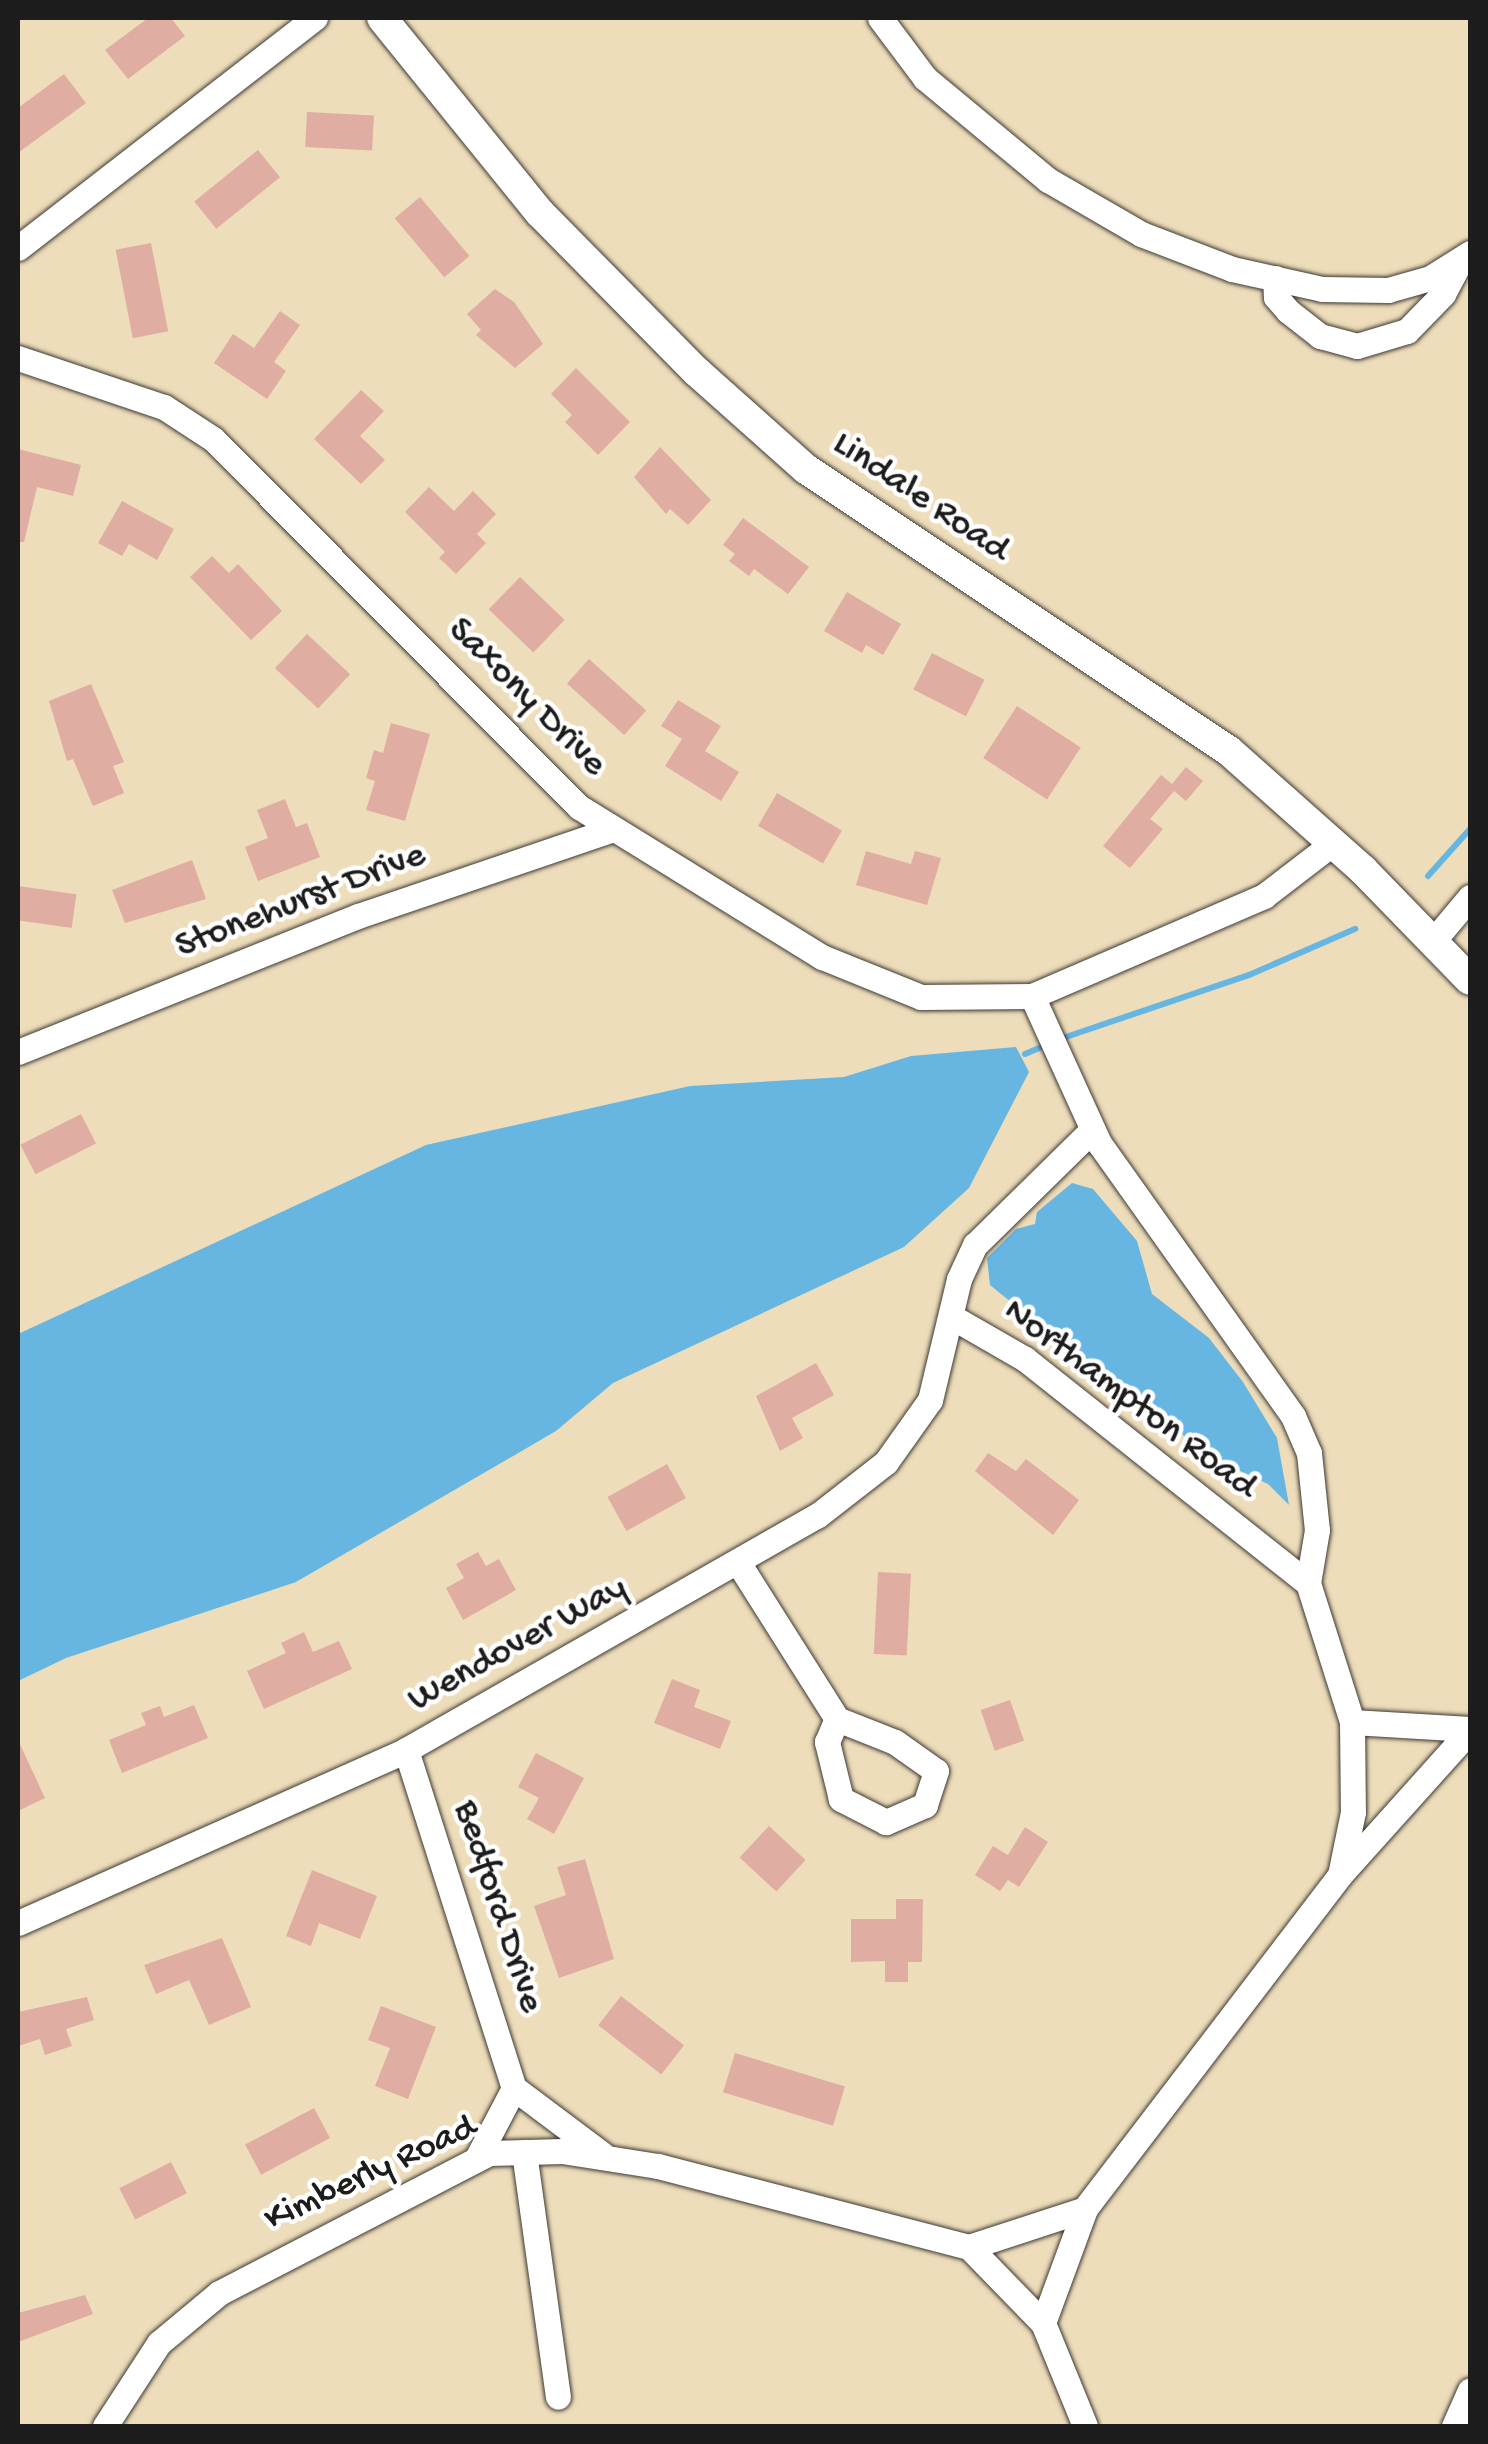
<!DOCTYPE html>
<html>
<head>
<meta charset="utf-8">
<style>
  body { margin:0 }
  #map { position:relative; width:1488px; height:2444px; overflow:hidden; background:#eeddba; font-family:"Gochi Hand",sans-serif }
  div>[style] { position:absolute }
  .water>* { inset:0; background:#67b6e1 }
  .stream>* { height:6px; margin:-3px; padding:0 3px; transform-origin:3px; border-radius:3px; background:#67b6e1 }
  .building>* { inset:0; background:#e0ada2; transform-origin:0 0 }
  .roads { filter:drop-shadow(0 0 2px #3c3934) drop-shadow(0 0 2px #3c3934) }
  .minor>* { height:25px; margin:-12.5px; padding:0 12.5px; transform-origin:12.5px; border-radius:12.5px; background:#fff }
  .tertiary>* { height:30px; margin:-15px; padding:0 15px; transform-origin:15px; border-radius:15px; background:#fff }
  span { translate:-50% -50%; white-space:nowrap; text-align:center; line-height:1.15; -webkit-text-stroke:9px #fff; paint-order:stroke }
  .street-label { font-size:38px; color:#1c1c1c }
  .frame { position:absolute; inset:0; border:20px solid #1c1c1c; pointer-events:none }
</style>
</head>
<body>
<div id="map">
  <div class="water">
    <i style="clip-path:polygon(1016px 1047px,1029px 1072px,969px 1188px,904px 1247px,613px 1383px,556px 1431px,296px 1582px,66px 1658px,18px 1681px,18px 1334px,426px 1145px,690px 1086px,844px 1077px,911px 1056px)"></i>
    <i style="clip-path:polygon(1072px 1183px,1093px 1189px,1137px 1241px,1152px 1294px,1209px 1338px,1243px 1382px,1277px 1438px,1289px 1505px,1268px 1484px,1219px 1461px,1117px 1388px,990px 1285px,987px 1258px,1016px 1229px,1035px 1224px,1037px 1212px)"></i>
  </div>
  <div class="stream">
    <i style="left:1428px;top:876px;width:63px;rotate:-48.2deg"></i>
    <i style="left:1057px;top:1040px;width:203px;rotate:-18.7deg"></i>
    <i style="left:1249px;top:975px;width:116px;rotate:-23.5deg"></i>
    <i style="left:1025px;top:1054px;width:23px;rotate:-23deg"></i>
  </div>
  <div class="building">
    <i style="clip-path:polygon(148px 18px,171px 18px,185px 36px,128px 79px,105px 50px)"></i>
    <i style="clip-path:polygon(64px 74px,86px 103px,18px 153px,18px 108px)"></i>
    <i style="left:307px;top:112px;width:67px;height:35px;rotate:3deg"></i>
    <i style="left:258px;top:150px;width:35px;height:82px;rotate:51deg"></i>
    <i style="left:420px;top:197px;width:77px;height:33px;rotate:50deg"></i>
    <i style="left:151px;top:243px;width:90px;height:36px;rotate:79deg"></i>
    <i style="clip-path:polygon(495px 289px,514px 302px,543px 344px,515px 368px,476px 335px,481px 330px,467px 314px)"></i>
    <i style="clip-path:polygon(280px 311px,300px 325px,274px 362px,286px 371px,267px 399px,214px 363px,233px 334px,254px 348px)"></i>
    <i style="clip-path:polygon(576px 368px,630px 422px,598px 455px,565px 422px,572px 415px,551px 394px)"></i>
    <i style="clip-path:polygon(361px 390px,384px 411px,360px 436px,385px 460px,361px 484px,314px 439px)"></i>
    <i style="clip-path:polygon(660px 447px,711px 500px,688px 525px,670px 509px,666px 514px,634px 477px)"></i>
    <i style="clip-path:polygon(18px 449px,81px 465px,73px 496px,37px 487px,24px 542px,18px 542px)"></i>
    <i style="clip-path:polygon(429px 487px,454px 511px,473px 491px,496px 514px,477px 534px,486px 543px,456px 574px,439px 558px,445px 552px,405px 512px)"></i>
    <i style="clip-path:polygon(122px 501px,174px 529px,157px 560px,129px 544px,122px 556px,98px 543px)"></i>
    <i style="clip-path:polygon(743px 518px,809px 567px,788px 594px,754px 569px,749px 576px,729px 561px,735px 554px,723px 545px)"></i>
    <i style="clip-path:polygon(212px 556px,229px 573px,238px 564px,282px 611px,251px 640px,190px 577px)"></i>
    <i style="left:520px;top:577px;width:62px;height:45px;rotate:44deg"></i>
    <i style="clip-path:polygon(847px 592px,901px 624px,883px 655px,866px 645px,862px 653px,824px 631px)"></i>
    <i style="left:307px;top:634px;width:59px;height:47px;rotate:43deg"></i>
    <i style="left:932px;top:653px;width:59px;height:41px;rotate:27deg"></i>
    <i style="left:589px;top:659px;width:77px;height:33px;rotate:42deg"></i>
    <i style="clip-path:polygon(91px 684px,124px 762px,113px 766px,124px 793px,93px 806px,73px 759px,67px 761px,49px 701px)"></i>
    <i style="clip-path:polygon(678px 700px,721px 726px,705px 751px,739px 772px,721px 801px,665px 766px,682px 739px,661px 726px)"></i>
    <i style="left:1017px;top:706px;width:76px;height:62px;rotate:33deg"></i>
    <i style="clip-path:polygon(391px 723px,430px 734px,405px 821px,366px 810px,375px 781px,366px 778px,374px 750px,383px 753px)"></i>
    <i style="clip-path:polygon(1186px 767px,1203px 781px,1186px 801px,1174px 791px,1150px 819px,1163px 829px,1130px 868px,1103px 846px,1161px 775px,1172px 784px)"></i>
    <i style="left:777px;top:793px;width:75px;height:38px;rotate:30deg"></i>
    <i style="clip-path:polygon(285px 799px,296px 827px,307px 823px,320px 857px,258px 881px,245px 847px,268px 838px,257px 810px)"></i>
    <i style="clip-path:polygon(866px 851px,911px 864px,915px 851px,941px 858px,927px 905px,856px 885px)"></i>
    <i style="clip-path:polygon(192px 860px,206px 899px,125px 923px,112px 890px)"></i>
    <i style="left:18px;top:886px;width:59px;height:34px;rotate:8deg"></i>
    <i style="left:81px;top:1114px;width:33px;height:68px;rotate:63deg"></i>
    <i style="clip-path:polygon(816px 1363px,834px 1395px,792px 1418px,803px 1438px,780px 1451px,756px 1396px)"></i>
    <i style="clip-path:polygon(988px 1453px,1016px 1471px,1026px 1459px,1079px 1500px,1053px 1535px,975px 1471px)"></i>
    <i style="left:667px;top:1464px;width:39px;height:68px;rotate:61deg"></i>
    <i style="clip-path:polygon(478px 1552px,486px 1566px,499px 1559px,516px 1590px,463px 1620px,446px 1588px,464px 1578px,456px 1564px)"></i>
    <i style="left:878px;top:1572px;width:33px;height:82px;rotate:3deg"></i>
    <i style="clip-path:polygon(304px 1632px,313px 1652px,339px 1641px,352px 1669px,264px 1709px,247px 1671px,286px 1653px,281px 1643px)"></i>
    <i style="clip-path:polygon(672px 1679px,700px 1690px,694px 1707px,731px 1721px,720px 1749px,654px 1723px)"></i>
    <i style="left:1010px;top:1700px;width:43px;height:31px;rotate:71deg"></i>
    <i style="clip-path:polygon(194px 1705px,208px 1738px,122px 1773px,109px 1740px,146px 1725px,141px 1713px,160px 1706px,164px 1717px)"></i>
    <i style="clip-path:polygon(18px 1740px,45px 1798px,18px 1811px)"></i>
    <i style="clip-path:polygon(536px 1753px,584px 1778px,554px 1834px,527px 1819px,539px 1798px,518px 1787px)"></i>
    <i style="left:769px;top:1826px;width:50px;height:43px;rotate:43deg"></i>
    <i style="clip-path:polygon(1025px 1827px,1048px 1842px,1019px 1887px,1008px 1880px,1000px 1891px,975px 1875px,993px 1846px,1008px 1855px)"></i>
    <i style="clip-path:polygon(585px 1859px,614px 1959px,559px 1978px,534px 1906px,566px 1895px,557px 1867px)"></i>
    <i style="clip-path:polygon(312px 1870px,377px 1896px,360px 1939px,319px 1923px,311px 1946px,286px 1936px)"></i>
    <i style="clip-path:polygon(896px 1899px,923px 1899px,922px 1962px,908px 1962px,908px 1982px,885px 1982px,885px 1961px,851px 1962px,851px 1919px,896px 1919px)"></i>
    <i style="clip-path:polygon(222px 1938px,251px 2007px,209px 2025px,189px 1980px,156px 1994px,144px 1965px)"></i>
    <i style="left:621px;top:1996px;width:80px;height:37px;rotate:38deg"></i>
    <i style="clip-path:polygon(87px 1997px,94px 2020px,66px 2029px,72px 2046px,45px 2055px,40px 2039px,18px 2046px,18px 2012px)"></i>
    <i style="clip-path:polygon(381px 2006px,436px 2027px,408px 2099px,375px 2086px,390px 2048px,368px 2040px)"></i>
    <i style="left:735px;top:2053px;width:115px;height:41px;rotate:17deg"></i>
    <i style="left:314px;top:2108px;width:34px;height:78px;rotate:62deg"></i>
    <i style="left:171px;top:2162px;width:35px;height:58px;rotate:63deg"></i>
    <i style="clip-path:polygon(85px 2295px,93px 2314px,18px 2342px,18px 2313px)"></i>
  </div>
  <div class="roads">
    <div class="minor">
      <i style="left:880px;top:18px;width:75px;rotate:53.1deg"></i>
      <i style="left:925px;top:78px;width:160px;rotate:39.7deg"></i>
      <i style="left:1048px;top:180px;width:108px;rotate:30.1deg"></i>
      <i style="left:1141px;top:234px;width:97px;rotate:21deg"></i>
      <i style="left:1232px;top:269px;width:92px;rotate:12.5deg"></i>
      <i style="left:1322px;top:289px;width:66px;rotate:0.9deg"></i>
      <i style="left:1388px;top:290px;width:44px;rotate:-15.9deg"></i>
      <i style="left:1430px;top:278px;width:47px;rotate:-32deg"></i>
      <i style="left:18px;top:248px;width:376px;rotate:-37.8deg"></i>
      <i style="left:1275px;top:278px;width:19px;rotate:87deg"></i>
      <i style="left:1276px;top:297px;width:18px;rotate:49deg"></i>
      <i style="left:1288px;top:311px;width:41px;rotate:38deg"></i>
      <i style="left:1320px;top:336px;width:38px;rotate:15deg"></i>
      <i style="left:1357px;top:346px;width:52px;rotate:-16.7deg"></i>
      <i style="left:1407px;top:331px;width:52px;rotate:-45.8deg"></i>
      <i style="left:1443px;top:294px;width:38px;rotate:-62deg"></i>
      <i style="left:18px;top:358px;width:154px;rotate:18.6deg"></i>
      <i style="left:164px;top:407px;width:59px;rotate:33.1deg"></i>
      <i style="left:213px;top:439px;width:519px;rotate:45.16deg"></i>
      <i style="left:579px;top:807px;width:286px;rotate:31.7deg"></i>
      <i style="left:822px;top:957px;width:107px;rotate:22deg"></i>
      <i style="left:921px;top:997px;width:111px;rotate:-0.5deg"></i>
      <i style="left:1032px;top:996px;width:253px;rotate:-23.3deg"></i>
      <i style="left:1264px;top:896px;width:87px;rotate:-37.5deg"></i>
      <i style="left:1434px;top:940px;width:56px;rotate:-50.1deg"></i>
      <i style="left:1032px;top:996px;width:162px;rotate:65.5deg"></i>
      <i style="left:1099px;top:1143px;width:335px;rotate:54.6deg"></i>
      <i style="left:1293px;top:1416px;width:40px;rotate:66.6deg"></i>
      <i style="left:1309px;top:1453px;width:77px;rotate:84.1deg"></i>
      <i style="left:1317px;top:1530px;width:54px;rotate:99.6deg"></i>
      <i style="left:1308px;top:1583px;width:146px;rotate:72.4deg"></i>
      <i style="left:1352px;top:1722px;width:90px;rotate:89.4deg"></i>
      <i style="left:1353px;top:1812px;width:64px;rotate:101.7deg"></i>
      <i style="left:1340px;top:1875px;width:420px;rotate:127.4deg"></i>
      <i style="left:1085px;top:2209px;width:121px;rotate:110.2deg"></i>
      <i style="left:1043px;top:2323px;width:111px;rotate:67.8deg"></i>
      <i style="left:18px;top:1052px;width:366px;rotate:-21.8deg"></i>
      <i style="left:358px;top:916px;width:270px;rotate:-18.8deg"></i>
      <i style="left:952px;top:1317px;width:84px;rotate:29.9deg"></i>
      <i style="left:1025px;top:1359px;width:361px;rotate:38.4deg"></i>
      <i style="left:739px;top:1564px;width:183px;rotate:57.7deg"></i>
      <i style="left:837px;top:1719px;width:62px;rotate:21.6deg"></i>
      <i style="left:895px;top:1742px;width:50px;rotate:35.3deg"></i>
      <i style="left:936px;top:1771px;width:36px;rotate:108deg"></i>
      <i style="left:925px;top:1805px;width:43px;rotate:156.4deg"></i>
      <i style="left:886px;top:1822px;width:51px;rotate:-152.9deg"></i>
      <i style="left:841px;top:1799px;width:59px;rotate:-103.8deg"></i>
      <i style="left:827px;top:1742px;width:25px;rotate:-67deg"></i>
      <i style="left:1352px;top:1722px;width:118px;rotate:3.4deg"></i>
      <i style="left:406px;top:1750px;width:355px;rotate:72.3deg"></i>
      <i style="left:514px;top:2088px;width:81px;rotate:117.8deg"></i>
      <i style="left:1340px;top:1875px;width:195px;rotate:-48.1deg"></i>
      <i style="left:18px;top:1923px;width:425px;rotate:-24deg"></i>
      <i style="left:406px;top:1750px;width:473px;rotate:-29.7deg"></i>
      <i style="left:817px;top:1516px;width:88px;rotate:-38deg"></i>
      <i style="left:886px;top:1462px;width:76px;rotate:-54.6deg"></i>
      <i style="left:930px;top:1400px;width:124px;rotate:-76.5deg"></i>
      <i style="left:959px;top:1279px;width:38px;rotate:-65deg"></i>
      <i style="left:975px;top:1245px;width:164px;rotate:-44.5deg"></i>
      <i style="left:514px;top:2088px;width:110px;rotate:36.9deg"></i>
      <i style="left:524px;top:2152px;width:247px;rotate:82.1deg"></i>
      <i style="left:969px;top:2247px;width:122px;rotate:-18.1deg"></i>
      <i style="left:105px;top:2426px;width:99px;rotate:-57deg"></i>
      <i style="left:159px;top:2343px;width:78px;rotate:-39.8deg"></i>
      <i style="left:219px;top:2293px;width:304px;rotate:-27.4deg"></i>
      <i style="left:489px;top:2153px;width:74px;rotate:-1.5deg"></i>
      <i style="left:563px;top:2151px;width:96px;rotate:9deg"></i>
      <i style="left:658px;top:2166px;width:321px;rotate:14.6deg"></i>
      <i style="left:969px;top:2247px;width:106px;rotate:45.8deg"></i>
      <i style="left:1454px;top:2426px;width:39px;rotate:-66deg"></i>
    </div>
    <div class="tertiary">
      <i style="left:382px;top:18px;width:251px;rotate:51deg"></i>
      <i style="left:540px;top:213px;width:223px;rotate:45.4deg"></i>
      <i style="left:697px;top:372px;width:146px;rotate:41.7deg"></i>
      <i style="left:806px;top:469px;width:508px;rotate:33.69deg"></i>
      <i style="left:1229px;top:751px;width:179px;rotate:41.6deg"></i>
      <i style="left:1363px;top:870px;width:153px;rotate:45.8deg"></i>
    </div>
  </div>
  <div class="street-label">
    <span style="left:920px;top:498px;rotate:34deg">Lindale Road</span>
    <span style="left:526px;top:698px;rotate:45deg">Saxony Drive</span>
    <span style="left:301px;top:902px;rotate:-21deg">Stonehurst Drive</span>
    <span style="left:1129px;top:1400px;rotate:37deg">Northampton Road</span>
    <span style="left:518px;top:1645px;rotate:-29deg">Wendover Way</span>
    <span style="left:497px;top:1907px;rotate:72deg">Bedford Drive</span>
    <span style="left:371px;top:2175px;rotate:-25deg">Kimberly Road</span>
  </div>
  <div class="frame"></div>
</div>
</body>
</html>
